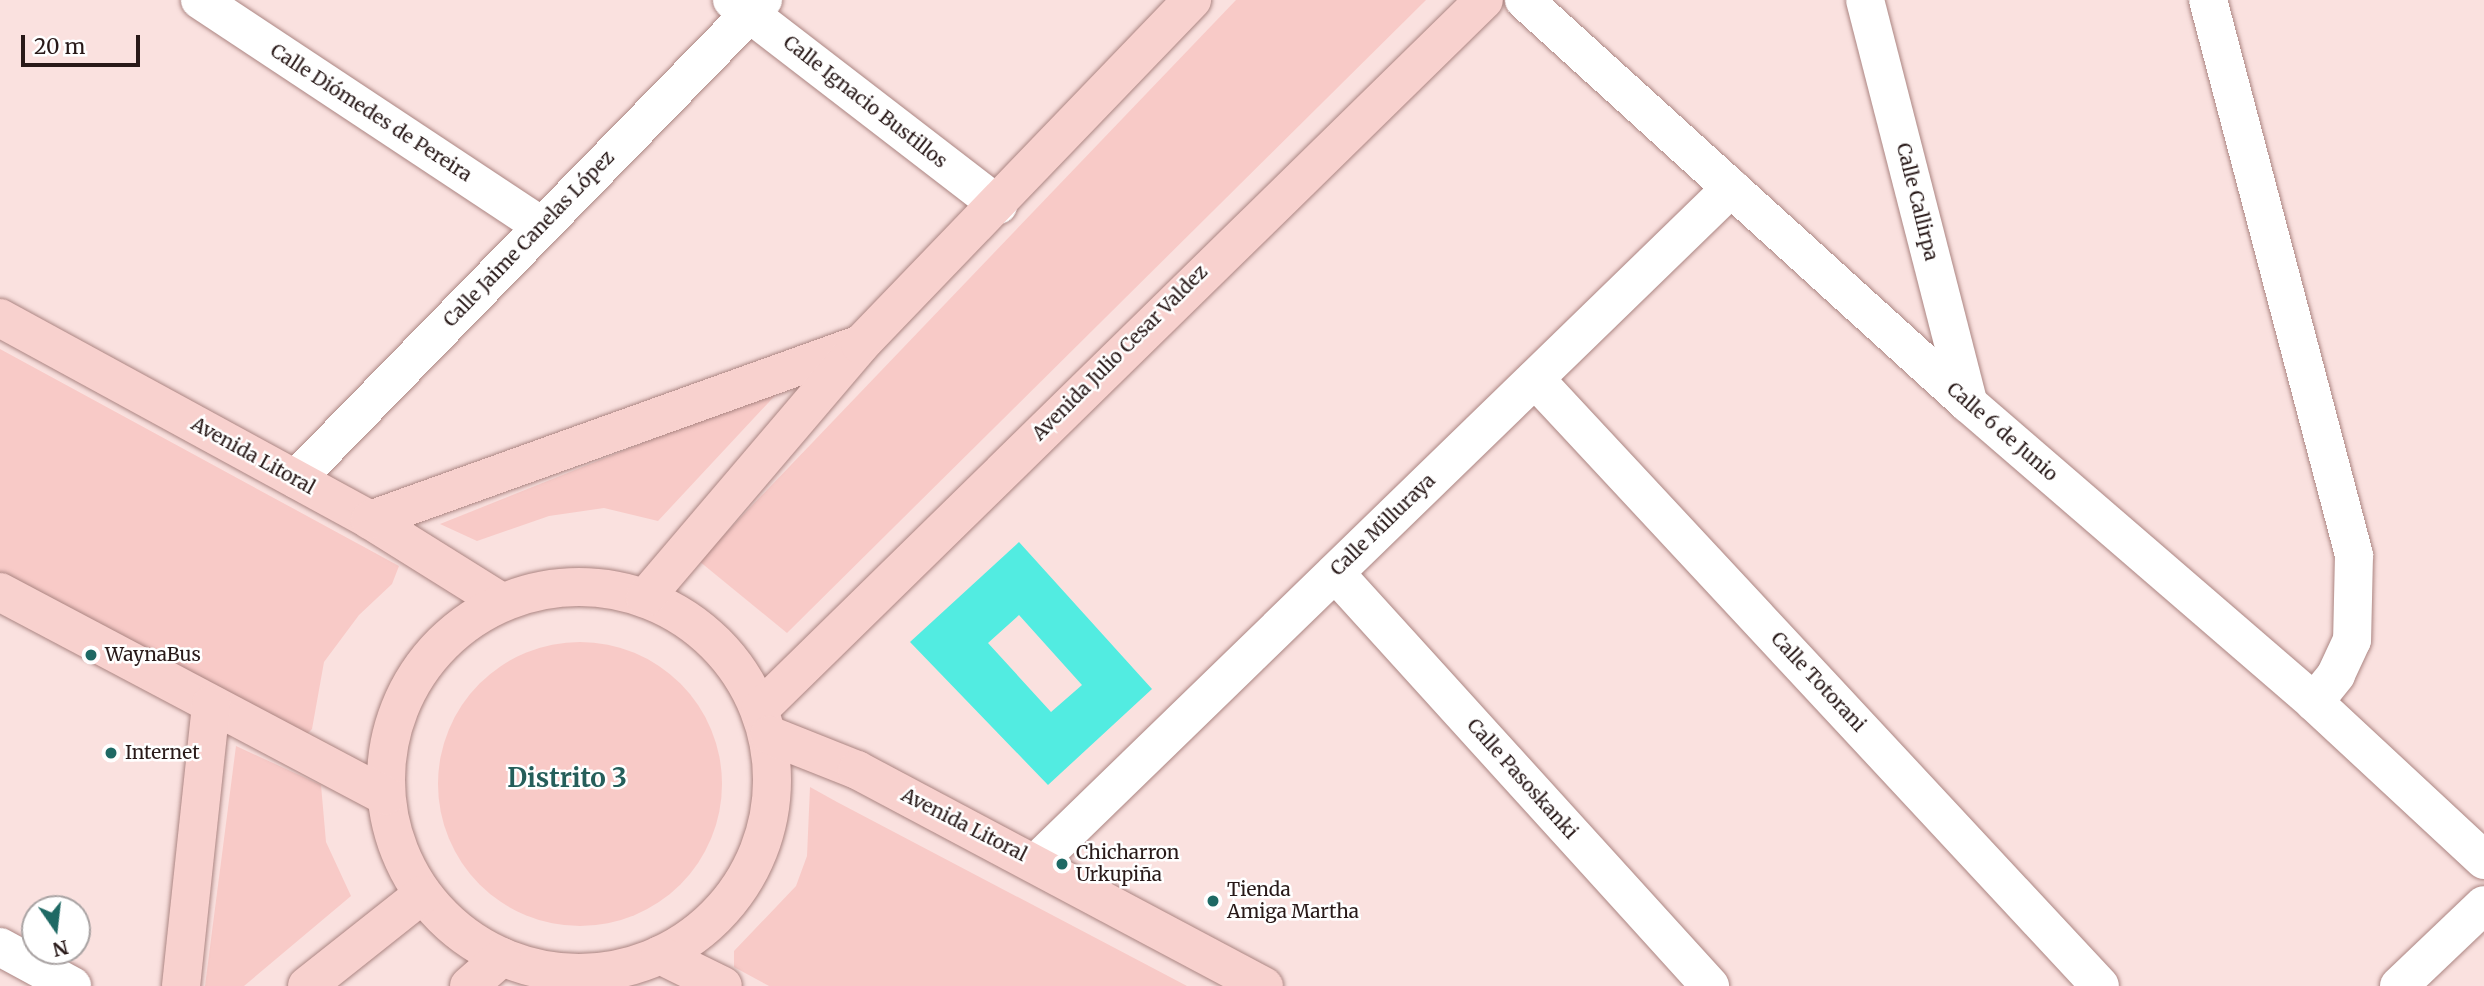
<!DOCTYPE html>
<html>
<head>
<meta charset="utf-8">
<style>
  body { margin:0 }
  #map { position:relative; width:2484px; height:986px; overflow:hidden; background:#fae1df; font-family:Merriweather,serif }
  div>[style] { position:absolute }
  .green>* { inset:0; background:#f8cac7 }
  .round { border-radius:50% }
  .building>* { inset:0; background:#52ece1 }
  .roads { filter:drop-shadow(0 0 2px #ab8582) drop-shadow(0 0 2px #ab8582) }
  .minor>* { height:38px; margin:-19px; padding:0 19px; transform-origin:19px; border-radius:19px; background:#fff }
  .major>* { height:38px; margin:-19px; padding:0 19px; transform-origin:19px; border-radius:19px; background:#f8d1ce }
  .major>.ring { margin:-19px; padding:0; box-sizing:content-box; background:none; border:38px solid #f8d1ce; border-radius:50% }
  .dots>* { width:19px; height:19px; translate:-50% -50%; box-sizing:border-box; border:4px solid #fff; border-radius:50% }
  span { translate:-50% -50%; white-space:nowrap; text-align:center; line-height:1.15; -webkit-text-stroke:5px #fff; paint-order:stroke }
  .street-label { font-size:19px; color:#281918 }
  .poi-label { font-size:19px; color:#281918 }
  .left { translate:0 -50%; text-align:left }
  .district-label { font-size:26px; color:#255e5a; font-weight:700 }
  .north { position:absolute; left:21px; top:895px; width:70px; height:70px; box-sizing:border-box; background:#fff; border:2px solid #a9a3a3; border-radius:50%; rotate:166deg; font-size:19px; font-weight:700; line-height:28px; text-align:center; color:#281918 }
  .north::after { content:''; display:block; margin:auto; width:24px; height:32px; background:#1e6964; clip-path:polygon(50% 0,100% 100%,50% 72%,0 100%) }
  .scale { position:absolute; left:21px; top:35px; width:119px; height:32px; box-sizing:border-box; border:4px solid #281918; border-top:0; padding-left:9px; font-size:21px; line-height:24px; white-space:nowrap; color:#281918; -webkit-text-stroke:5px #fff; paint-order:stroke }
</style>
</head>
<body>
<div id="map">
  <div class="green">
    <i style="clip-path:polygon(1236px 0,1426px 0,787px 633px,699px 561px)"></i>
    <i style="clip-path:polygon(0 349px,399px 566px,392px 584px,359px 615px,324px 662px,312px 729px,303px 738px,0 573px)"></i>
    <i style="clip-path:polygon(783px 387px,658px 521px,604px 508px,549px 516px,477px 541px,440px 524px)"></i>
    <i class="round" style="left:438px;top:642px;width:284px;height:284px"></i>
    <i style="clip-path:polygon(236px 746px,321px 785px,326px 842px,351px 896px,244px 986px,205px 986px)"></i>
    <i style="clip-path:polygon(810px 787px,837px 802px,1187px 986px,769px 986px,734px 967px,734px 951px,796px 886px,807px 856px)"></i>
  </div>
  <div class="building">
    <i style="clip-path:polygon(evenodd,1019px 542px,1152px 689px,1048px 785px,910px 642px,1019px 542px,1019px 615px,1082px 685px,1051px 712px,988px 643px,1019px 615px)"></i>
  </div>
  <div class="roads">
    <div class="minor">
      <i style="left:200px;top:0;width:410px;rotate:33.5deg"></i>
      <i style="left:732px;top:0;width:336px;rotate:37.6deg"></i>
      <i style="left:1524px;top:0;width:601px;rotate:42.24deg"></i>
      <i style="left:1969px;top:404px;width:456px;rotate:40.8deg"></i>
      <i style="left:2314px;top:702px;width:232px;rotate:42.9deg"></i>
      <i style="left:1865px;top:0;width:417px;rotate:75.6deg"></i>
      <i style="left:2208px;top:0;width:574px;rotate:75.26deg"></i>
      <i style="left:2354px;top:555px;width:85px;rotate:91.3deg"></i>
      <i style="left:2352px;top:640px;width:38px;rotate:115deg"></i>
      <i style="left:2336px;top:675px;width:35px;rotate:129deg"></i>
      <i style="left:1535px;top:379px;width:829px;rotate:47.05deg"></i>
      <i style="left:296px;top:479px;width:669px;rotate:-45.73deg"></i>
      <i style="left:1335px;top:573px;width:558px;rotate:47.76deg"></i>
      <i style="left:1036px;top:863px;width:969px;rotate:-44.16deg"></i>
      <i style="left:0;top:947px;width:82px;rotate:28.4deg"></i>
      <i style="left:2399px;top:986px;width:117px;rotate:-43.6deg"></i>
    </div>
    <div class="major">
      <i style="left:0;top:318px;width:422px;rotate:28.6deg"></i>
      <i style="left:370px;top:520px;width:155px;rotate:32deg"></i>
      <i style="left:370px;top:520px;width:518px;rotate:-19.73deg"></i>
      <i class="ring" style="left:386px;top:587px;width:348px;height:348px"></i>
      <i style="left:0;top:592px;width:436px;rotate:27.9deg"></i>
      <i style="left:645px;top:598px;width:332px;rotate:-49.6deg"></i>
      <i style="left:860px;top:345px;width:479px;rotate:-46.1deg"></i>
      <i style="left:760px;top:709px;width:1013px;rotate:-44.4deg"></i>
      <i style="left:769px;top:735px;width:95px;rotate:21.7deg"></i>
      <i style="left:857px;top:770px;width:461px;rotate:28deg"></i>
      <i style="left:660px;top:955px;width:70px;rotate:26.2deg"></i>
      <i style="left:181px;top:986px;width:283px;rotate:-83.9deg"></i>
      <i style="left:307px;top:986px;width:147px;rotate:-38.4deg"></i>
      <i style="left:469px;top:986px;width:44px;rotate:-41.3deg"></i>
    </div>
  </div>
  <div class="dots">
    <i style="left:91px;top:655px;background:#1e6964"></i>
    <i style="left:111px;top:753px;background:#1e6964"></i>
    <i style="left:1062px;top:864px;background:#1e6964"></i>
    <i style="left:1213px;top:901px;background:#1e6964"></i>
  </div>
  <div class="street-label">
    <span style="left:865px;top:102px;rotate:38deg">Calle Ignacio Bustillos</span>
    <span style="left:371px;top:113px;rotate:33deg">Calle Diómedes de Pereira</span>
    <span style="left:1917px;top:202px;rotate:76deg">Calle Callirpa</span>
    <span style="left:529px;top:239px;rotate:-46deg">Calle Jaime Canelas López</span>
    <span style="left:1120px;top:353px;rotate:-45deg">Avenida Julio Cesar Valdez</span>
    <span style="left:2002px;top:432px;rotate:41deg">Calle 6 de Junio</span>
    <span style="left:253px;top:456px;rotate:29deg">Avenida Litoral</span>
    <span style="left:1383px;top:525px;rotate:-44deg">Calle Milluraya</span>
    <span style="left:1818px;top:682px;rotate:47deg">Calle Totorani</span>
    <span style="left:1522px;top:779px;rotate:48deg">Calle Pasoskanki</span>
    <span style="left:964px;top:825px;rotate:27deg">Avenida Litoral</span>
  </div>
  <div class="poi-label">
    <span class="left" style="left:105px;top:655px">WaynaBus</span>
    <span class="left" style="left:125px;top:753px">Internet</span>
    <span class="left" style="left:1076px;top:864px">Chicharron<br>Urkupiña</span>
    <span class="left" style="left:1227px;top:901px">Tienda<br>Amiga Martha</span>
  </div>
  <div class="district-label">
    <span style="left:567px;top:778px">Distrito 3</span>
  </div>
  <div class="north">N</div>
  <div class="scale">20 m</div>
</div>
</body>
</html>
